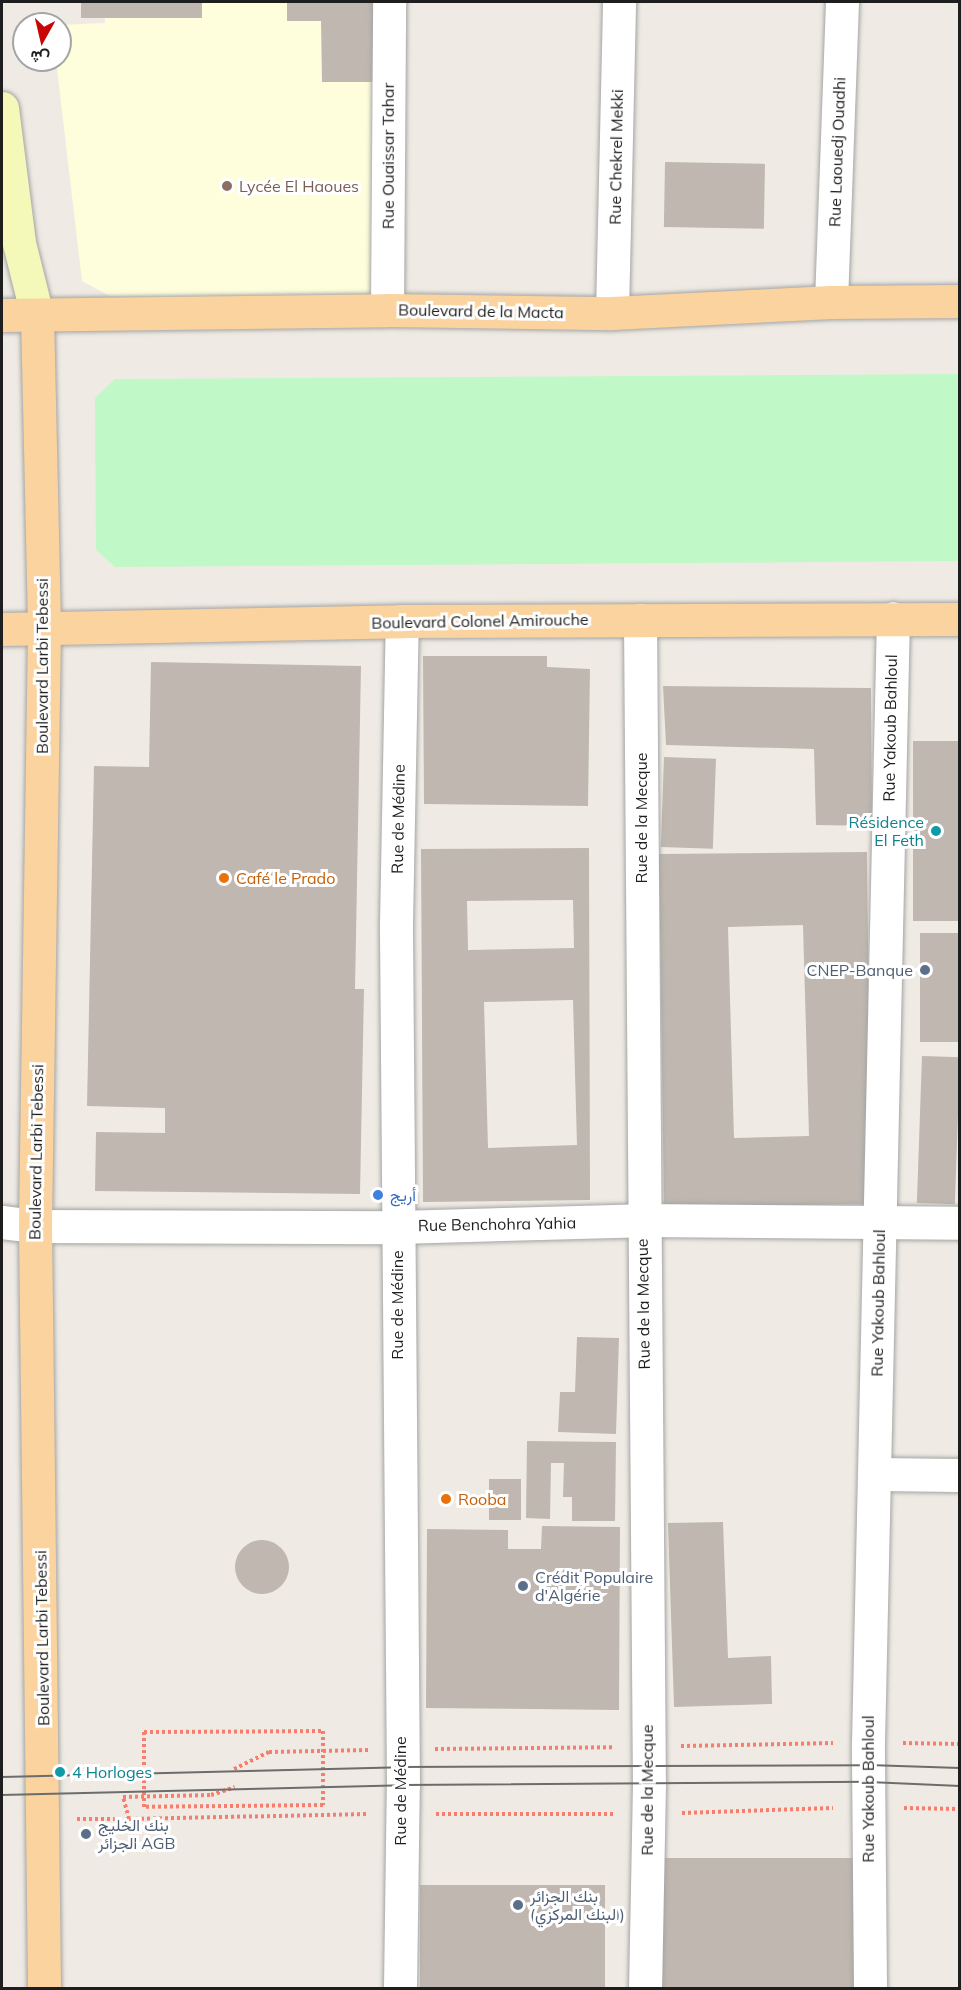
<!DOCTYPE html>
<html>
<head>
<meta charset="utf-8">
<style>
  body { margin:0 }
  #map { position:relative; width:961px; height:1990px; overflow:hidden; background:#efebe4; font-family:Mulish,Vazirmatn,sans-serif }
  div>[style] { position:absolute }
  .education>* { inset:0; background:#fefedd }
  .park>* { inset:0; background:#c1f8c7 }
  .building>* { inset:0; background:#bfb7b0; transform-origin:0 0 }
  .round { border-radius:50% }
  .path>* { height:4px; margin-top:-2px; transform-origin:0; background:repeating-linear-gradient(90deg,#f77d6c 0 3px,transparent 0 6px) }
  .roads { filter:drop-shadow(0 0 2px #a5a5a5) drop-shadow(0 0 2px #a5a5a5) }
  .street>* { height:33px; margin:-16.5px; padding:0 16.5px; transform-origin:16.5px; border-radius:16.5px; background:#fff }
  .secondary>* { height:33px; margin:-16.5px; padding:0 16.5px; transform-origin:16.5px; border-radius:16.5px; background:#f4f8b8 }
  .primary>* { height:33px; margin:-16.5px; padding:0 16.5px; transform-origin:16.5px; border-radius:16.5px; background:#fad39e }
  .tram>* { height:1.5px; margin:-0.75px; padding:0 0.75px; transform-origin:0.75px; border-radius:0.75px; background:#6c6c6c }
  .dots>* { width:16px; height:16px; translate:-50% -50%; box-sizing:border-box; border:3px solid #fff; border-radius:50% }
  span { translate:-50% -50%; white-space:nowrap; text-align:center; line-height:1.15; -webkit-text-stroke:6px #fff; paint-order:stroke }
  .street-label { font-size:16px; color:#1e1e1e }
  .education-label { font-size:16px; color:#785e54 }
  .left { translate:0 -50%; text-align:left }
  .culture-label { font-size:16px; color:#0d838f }
  .right { translate:-100% -50%; text-align:right }
  .food-label { font-size:16px; color:#c56008 }
  .service-label { font-size:16px; color:#4e5e75 }
  .shop-label { font-size:16px; color:#366cbe }
  .frame { position:absolute; inset:0; border:3px solid #1e1e1e; pointer-events:none }
  .north { position:absolute; left:12px; top:12px; width:60px; height:60px; box-sizing:border-box; background:#fff; border:2px solid #a5a5a5; border-radius:50%; rotate:188deg; font-size:16px; font-weight:700; line-height:24px; text-align:center; color:#1e1e1e }
  .north::after { content:''; display:block; margin:auto; width:21px; height:27px; background:#c90603; clip-path:polygon(50% 0,100% 100%,50% 72%,0 100%) }
</style>
</head>
<body>
<div id="map">
  <div class="education">
    <i style="clip-path:polygon(104px 2px,384px 2px,386px 303px,110px 296px,82px 281px,56px 60px,60px 60px,60px 25px,105px 23px)"></i>
  </div>
  <div class="park">
    <i style="clip-path:polygon(959px 374px,959px 561px,115px 567px,96px 550px,95px 398px,115px 379px)"></i>
  </div>
  <div class="building">
    <i style="left:81px;top:2px;width:121px;height:16px"></i>
    <i style="clip-path:polygon(287px 2px,378px 2px,378px 82px,322px 82px,321px 21px,287px 21px)"></i>
    <i style="left:665px;top:162px;width:100px;height:65px;rotate:1deg"></i>
    <i style="clip-path:polygon(423px 656px,547px 656px,547px 667px,590px 669px,588px 806px,424px 804px)"></i>
    <i style="clip-path:polygon(151px 662px,361px 666px,355px 989px,364px 989px,360px 1194px,95px 1191px,96px 1132px,165px 1133px,165px 1108px,87px 1106px,94px 766px,149px 767px)"></i>
    <i style="clip-path:polygon(663px 686px,871px 688px,872px 826px,816px 825px,814px 749px,666px 745px)"></i>
    <i style="left:913px;top:741px;width:47px;height:180px"></i>
    <i style="left:664px;top:757px;width:52px;height:90px;rotate:2deg"></i>
    <i style="clip-path:polygon(evenodd,589px 848px,590px 1200px,423px 1202px,421px 849px,589px 848px,573px 900px,574px 948px,468px 950px,467px 901px,573px 900px,589px 848px,573px 1000px,577px 1145px,488px 1148px,484px 1002px,573px 1000px)"></i>
    <i style="clip-path:polygon(evenodd,867px 852px,871px 1204px,664px 1207px,659px 854px,867px 852px,803px 925px,809px 1136px,734px 1138px,728px 927px,803px 925px)"></i>
    <i style="left:920px;top:933px;width:40px;height:109px"></i>
    <i style="left:922px;top:1056px;width:38px;height:147px;rotate:2deg"></i>
    <i style="clip-path:polygon(577px 1337px,619px 1338px,616px 1434px,558px 1432px,560px 1392px,575px 1392px)"></i>
    <i style="clip-path:polygon(527px 1441px,616px 1442px,615px 1521px,572px 1521px,572px 1497px,563px 1497px,564px 1463px,551px 1463px,550px 1519px,526px 1518px)"></i>
    <i style="left:489px;top:1479px;width:32px;height:41px"></i>
    <i style="clip-path:polygon(723px 1522px,728px 1658px,771px 1656px,772px 1704px,674px 1707px,668px 1523px)"></i>
    <i style="clip-path:polygon(542px 1526px,620px 1527px,619px 1710px,426px 1708px,427px 1529px,508px 1530px,508px 1549px,541px 1549px)"></i>
    <i class="round" style="left:235px;top:1540px;width:54px;height:54px"></i>
    <i style="left:651px;top:1858px;width:203px;height:130px"></i>
    <i style="left:420px;top:1885px;width:185px;height:103px"></i>
  </div>
  <div class="path">
    <i style="left:323px;top:1731px;width:74px;rotate:90deg"></i>
    <i style="left:323px;top:1805px;width:179px;rotate:179.4deg"></i>
    <i style="left:144px;top:1807px;width:75px;rotate:-90deg"></i>
    <i style="left:144px;top:1732px;width:179px;rotate:-0.3deg"></i>
    <i style="left:903px;top:1743px;width:57px;rotate:1deg"></i>
    <i style="left:681px;top:1746px;width:152px;rotate:-1.1deg"></i>
    <i style="left:435px;top:1749px;width:179px;rotate:-0.6deg"></i>
    <i style="left:234px;top:1769px;width:39px;rotate:-26deg"></i>
    <i style="left:269px;top:1752px;width:99px;rotate:-1.2deg"></i>
    <i style="left:904px;top:1808px;width:56px;rotate:1deg"></i>
    <i style="left:682px;top:1813px;width:151px;rotate:-1.9deg"></i>
    <i style="left:436px;top:1814px;width:178px"></i>
    <i style="left:77px;top:1819px;width:52px"></i>
    <i style="left:129px;top:1819px;width:23px;rotate:-105deg"></i>
    <i style="left:123px;top:1797px;width:88px;rotate:-1.3deg"></i>
    <i style="left:211px;top:1795px;width:25px;rotate:-18deg"></i>
    <i style="left:129px;top:1819px;width:239px;rotate:-1.2deg"></i>
  </div>
  <div class="roads">
    <div class="street">
      <i style="left:831px;top:302px;width:300px;rotate:-87.9deg"></i>
      <i style="left:387px;top:310px;width:308px;rotate:-89.6deg"></i>
      <i style="left:612px;top:313px;width:311px;rotate:-88.7deg"></i>
      <i style="left:640px;top:620px;width:1163px;rotate:89.56deg"></i>
      <i style="left:649px;top:1783px;width:205px;rotate:91.1deg"></i>
      <i style="left:2px;top:1222px;width:33px;rotate:7deg"></i>
      <i style="left:35px;top:1226px;width:362px;rotate:0.2deg"></i>
      <i style="left:397px;top:1227px;width:245px;rotate:-1.6deg"></i>
      <i style="left:642px;top:1220px;width:318px;rotate:0.5deg"></i>
      <i style="left:874px;top:1474px;width:86px;rotate:0.7deg"></i>
      <i style="left:400px;top:1988px;width:203px;rotate:-89.2deg"></i>
      <i style="left:403px;top:1785px;width:862px;rotate:-90.47deg"></i>
      <i style="left:396px;top:923px;width:302px;rotate:-88.9deg"></i>
      <i style="left:870px;top:1988px;width:245px;rotate:-90.5deg"></i>
      <i style="left:868px;top:1743px;width:1125px;rotate:-88.73deg"></i>
    </div>
    <div class="secondary">
      <i style="left:2px;top:108px;width:136px;rotate:82.8deg"></i>
      <i style="left:19px;top:243px;width:74px;rotate:76deg"></i>
    </div>
    <div class="primary">
      <i style="left:2px;top:315px;width:385px;rotate:-0.7deg"></i>
      <i style="left:387px;top:310px;width:225px;rotate:0.8deg"></i>
      <i style="left:612px;top:313px;width:219px;rotate:-2.9deg"></i>
      <i style="left:831px;top:302px;width:129px;rotate:-0.4deg"></i>
      <i style="left:37px;top:315px;width:315px;rotate:88.7deg"></i>
      <i style="left:44px;top:630px;width:596px;rotate:90.87deg"></i>
      <i style="left:35px;top:1226px;width:762px;rotate:89.32deg"></i>
      <i style="left:2px;top:629px;width:400px;rotate:-1.1deg"></i>
      <i style="left:402px;top:621px;width:558px;rotate:-0.21deg"></i>
    </div>
  </div>
  <div class="tram">
    <i style="left:2px;top:1777px;width:399px;rotate:-1.4deg"></i>
    <i style="left:401px;top:1767px;width:467px;rotate:-0.2deg"></i>
    <i style="left:868px;top:1765px;width:92px;rotate:1.9deg"></i>
    <i style="left:2px;top:1795px;width:401px;rotate:-1.4deg"></i>
    <i style="left:403px;top:1785px;width:466px;rotate:-0.4deg"></i>
    <i style="left:869px;top:1782px;width:91px;rotate:2.5deg"></i>
  </div>
  <div class="dots">
    <i style="left:227px;top:186px;background:#8d6e63"></i>
    <i style="left:936px;top:831px;background:#0f9aa8"></i>
    <i style="left:224px;top:878px;background:#e8710a"></i>
    <i style="left:925px;top:970px;background:#5c6f8a"></i>
    <i style="left:378px;top:1195px;background:#3f7fe0"></i>
    <i style="left:446px;top:1499px;background:#e8710a"></i>
    <i style="left:523px;top:1586px;background:#5c6f8a"></i>
    <i style="left:60px;top:1772px;background:#0f9aa8"></i>
    <i style="left:86px;top:1834px;background:#5c6f8a"></i>
    <i style="left:518px;top:1905px;background:#5c6f8a"></i>
  </div>
  <div class="street-label">
    <span style="left:837px;top:152px;rotate:-88deg">Rue Laouedj Ouadhi</span>
    <span style="left:388px;top:156px;rotate:-90deg">Rue Ouaissar Tahar</span>
    <span style="left:616px;top:157px;rotate:-89deg">Rue Chekrel Mekki</span>
    <span style="left:481px;top:311px;rotate:1deg">Boulevard de la Macta</span>
    <span style="left:480px;top:621px;rotate:-1deg">Boulevard Colonel Amirouche</span>
    <span style="left:42px;top:666px;rotate:-90deg">Boulevard Larbi Tebessi</span>
    <span style="left:890px;top:728px;rotate:-89deg">Rue Yakoub Bahloul</span>
    <span style="left:641px;top:818px;rotate:-90deg">Rue de la Mecque</span>
    <span style="left:398px;top:819px;rotate:-89deg">Rue de Médine</span>
    <span style="left:36px;top:1152px;rotate:-89deg">Boulevard Larbi Tebessi</span>
    <span style="left:497px;top:1224px;rotate:-1deg">Rue Benchohra Yahia</span>
    <span style="left:878px;top:1303px;rotate:-89deg">Rue Yakoub Bahloul</span>
    <span style="left:643px;top:1304px;rotate:-91deg">Rue de la Mecque</span>
    <span style="left:397px;top:1305px;rotate:-90deg">Rue de Médine</span>
    <span style="left:42px;top:1638px;rotate:-91deg">Boulevard Larbi Tebessi</span>
    <span style="left:868px;top:1789px;rotate:-90deg">Rue Yakoub Bahloul</span>
    <span style="left:647px;top:1790px;rotate:-90deg">Rue de la Mecque</span>
    <span style="left:400px;top:1791px;rotate:-90deg">Rue de Médine</span>
  </div>
  <div class="education-label">
    <span class="left" style="left:239px;top:186px">Lycée El Haoues</span>
  </div>
  <div class="culture-label">
    <span class="right" style="left:924px;top:831px">Résidence<br>El Feth</span>
    <span class="left" style="left:72px;top:1772px">4 Horloges</span>
  </div>
  <div class="food-label">
    <span class="left" style="left:236px;top:878px">Café le Prado</span>
    <span class="left" style="left:458px;top:1499px">Rooba</span>
  </div>
  <div class="service-label">
    <span class="right" style="left:913px;top:970px">CNEP-Banque</span>
    <span class="left" style="left:535px;top:1586px">Crédit Populaire<br>d'Algérie</span>
    <span class="left" style="left:98px;top:1834px">بنك الخليج<br>الجزائر AGB</span>
    <span class="left" style="left:530px;top:1905px">بنك الجزائر<br>(البنك المركزي)</span>
  </div>
  <div class="shop-label">
    <span class="left" style="left:390px;top:1195px">أريج</span>
  </div>
  <div class="frame"></div>
  <div class="north">ش</div>
</div>
</body>
</html>
